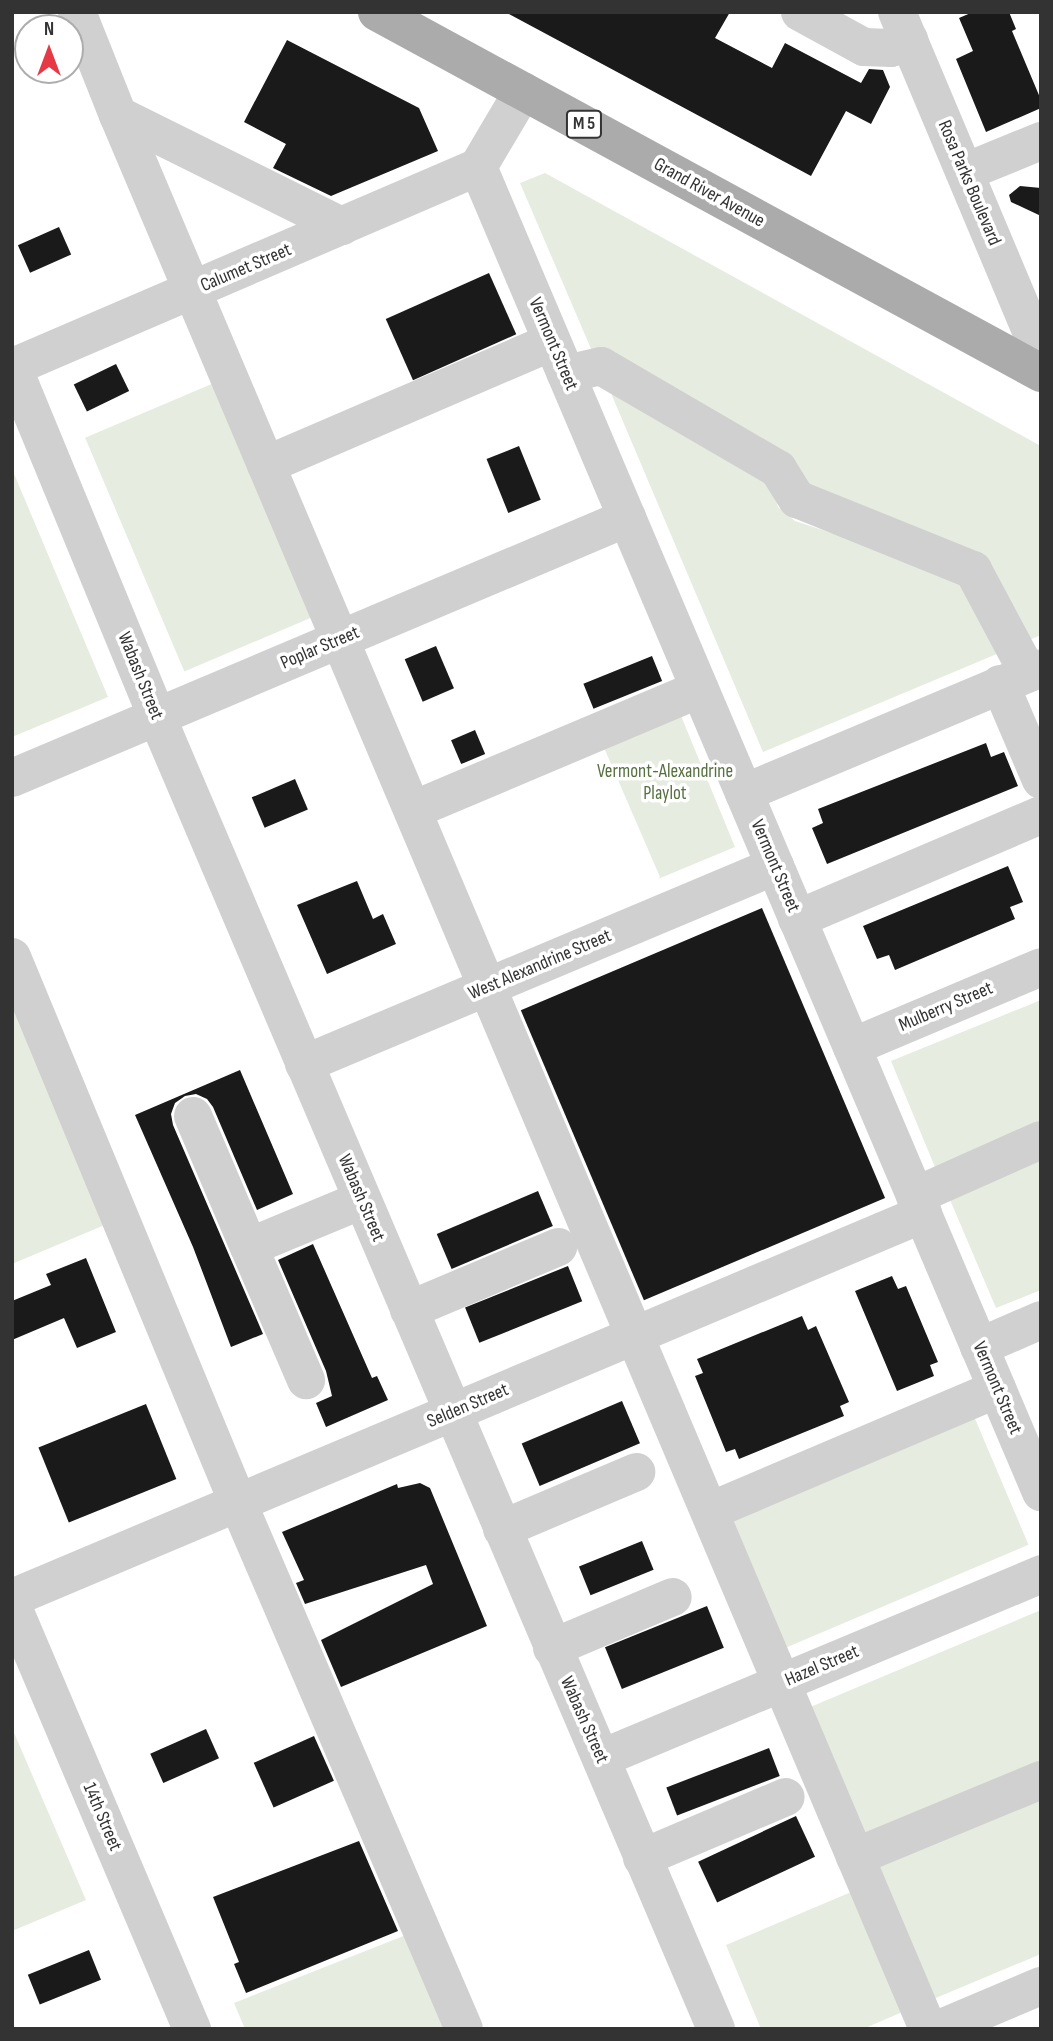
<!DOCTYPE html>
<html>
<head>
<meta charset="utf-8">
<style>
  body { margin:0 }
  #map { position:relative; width:1053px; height:2041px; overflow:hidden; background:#fff; font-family:"Sofia Sans Condensed",sans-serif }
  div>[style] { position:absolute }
  .green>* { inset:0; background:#e6ecdf; transform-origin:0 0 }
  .building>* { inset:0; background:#1a1a1a; transform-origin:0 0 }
  .minor>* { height:38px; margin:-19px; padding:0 19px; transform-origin:19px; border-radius:19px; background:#d0d0d0 }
  .major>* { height:38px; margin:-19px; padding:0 19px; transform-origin:19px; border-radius:19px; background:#ababab }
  span { translate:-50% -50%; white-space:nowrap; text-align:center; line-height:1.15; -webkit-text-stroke:7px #fff; paint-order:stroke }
  .shield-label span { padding:2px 5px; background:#fff; border:2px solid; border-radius:5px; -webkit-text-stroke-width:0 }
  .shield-label { font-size:18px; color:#333; font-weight:700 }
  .street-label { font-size:19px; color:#333 }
  .park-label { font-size:19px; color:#56703f }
  .frame { position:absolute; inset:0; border:14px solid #333; pointer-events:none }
  .north { position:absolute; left:14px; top:14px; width:70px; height:70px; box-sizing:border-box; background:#fff; border:2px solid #adadad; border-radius:50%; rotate:0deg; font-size:19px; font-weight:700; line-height:28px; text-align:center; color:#333 }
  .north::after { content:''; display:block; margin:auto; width:24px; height:32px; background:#e63946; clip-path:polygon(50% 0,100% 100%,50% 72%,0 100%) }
</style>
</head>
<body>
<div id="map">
  <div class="green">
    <i style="clip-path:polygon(545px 173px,1039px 445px,1041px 635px,1022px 643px,973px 558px,807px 493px,592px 351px,520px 183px)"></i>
    <i style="clip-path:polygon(605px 379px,768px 472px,778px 507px,795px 521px,966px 577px,1004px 651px,763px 752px)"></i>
    <i style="left:214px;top:383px;width:254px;height:140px;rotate:67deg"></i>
    <i style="clip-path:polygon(12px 469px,108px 697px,12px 737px)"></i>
    <i style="clip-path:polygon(679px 711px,735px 847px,658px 879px,660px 877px,602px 743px)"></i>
    <i style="clip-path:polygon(12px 999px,107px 1224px,12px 1264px)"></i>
    <i style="clip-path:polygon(1041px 1000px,1041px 1129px,937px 1172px,891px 1061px)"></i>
    <i style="clip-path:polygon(1041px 1156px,1041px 1290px,996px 1308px,948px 1195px)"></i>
    <i style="left:973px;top:1414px;width:142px;height:267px;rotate:67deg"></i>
    <i style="clip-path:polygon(1041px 1610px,1041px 1767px,864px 1841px,808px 1708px)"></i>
    <i style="clip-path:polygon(12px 1728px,86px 1900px,12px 1931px)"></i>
    <i style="clip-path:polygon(1041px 1794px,1041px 1954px,931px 2000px,874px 1864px)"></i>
    <i style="clip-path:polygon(856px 1890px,907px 2010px,863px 2029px,761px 2029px,726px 1945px)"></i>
    <i style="clip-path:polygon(406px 1935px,444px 2029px,245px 2029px,234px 2003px)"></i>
  </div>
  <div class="building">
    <i style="clip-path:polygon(505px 12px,730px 12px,715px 38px,772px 68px,785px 43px,861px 83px,869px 69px,883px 70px,890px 87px,871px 124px,846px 111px,811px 176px)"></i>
    <i style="clip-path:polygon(973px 12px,1009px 12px,1016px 29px,1012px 31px,1041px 100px,1041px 108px,986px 132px,956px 59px,973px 51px,959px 18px)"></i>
    <i style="clip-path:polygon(287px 40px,419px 108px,438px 151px,331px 196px,273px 168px,286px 144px,244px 122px)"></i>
    <i style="clip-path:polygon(1020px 186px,1041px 188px,1041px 216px,1011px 202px,1009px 195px)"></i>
    <i style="left:59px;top:227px;width:30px;height:45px;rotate:66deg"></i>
    <i style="left:489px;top:273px;width:67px;height:113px;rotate:66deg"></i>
    <i style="left:116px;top:364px;width:30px;height:47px;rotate:64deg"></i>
    <i style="left:519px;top:446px;width:58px;height:35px;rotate:68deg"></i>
    <i style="left:436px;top:646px;width:46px;height:34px;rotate:67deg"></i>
    <i style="left:652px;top:656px;width:27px;height:74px;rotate:68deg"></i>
    <i style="left:475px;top:730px;width:26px;height:26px;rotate:67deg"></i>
    <i style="clip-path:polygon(986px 743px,991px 757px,1004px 752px,1018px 786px,827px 864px,812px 828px,823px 823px,818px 809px)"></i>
    <i style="left:295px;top:779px;width:33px;height:47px;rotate:67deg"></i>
    <i style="clip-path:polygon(1008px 866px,1023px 902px,1010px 907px,1015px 919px,895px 970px,889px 955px,877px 959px,863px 926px)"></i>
    <i style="clip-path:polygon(357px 881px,373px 919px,383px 914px,396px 944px,327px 974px,297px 905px)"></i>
    <i style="left:762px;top:908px;width:315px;height:262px;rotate:67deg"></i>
    <i style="clip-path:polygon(240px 1070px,293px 1194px,257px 1210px,213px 1107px,207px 1099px,196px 1094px,185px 1096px,175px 1103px,171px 1114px,173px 1125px,263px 1334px,231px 1347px,193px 1247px,135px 1115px)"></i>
    <i style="left:538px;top:1191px;width:38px;height:110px;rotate:67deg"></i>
    <i style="clip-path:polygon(313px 1244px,372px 1378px,377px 1376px,388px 1400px,326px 1427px,316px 1403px,332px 1396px,326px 1371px,278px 1260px)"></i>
    <i style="clip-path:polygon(86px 1258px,116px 1332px,77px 1348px,64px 1318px,12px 1340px,12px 1301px,51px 1285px,46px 1274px)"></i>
    <i style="left:568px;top:1266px;width:38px;height:111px;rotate:68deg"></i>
    <i style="clip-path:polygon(892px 1276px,898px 1289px,906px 1286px,938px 1362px,930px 1365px,934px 1376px,897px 1391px,855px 1291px)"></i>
    <i style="clip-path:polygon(802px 1316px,808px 1330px,816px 1326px,849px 1402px,840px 1406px,844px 1416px,739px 1459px,735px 1449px,726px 1452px,695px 1376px,703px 1373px,697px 1359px)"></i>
    <i style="left:622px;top:1401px;width:46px;height:109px;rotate:67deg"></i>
    <i style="left:146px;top:1404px;width:81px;height:116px;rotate:68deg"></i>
    <i style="clip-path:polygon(420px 1483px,430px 1488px,487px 1626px,341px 1687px,321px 1640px,433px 1584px,426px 1565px,305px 1604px,296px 1583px,304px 1580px,282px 1532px,397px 1484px,398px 1488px)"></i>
    <i style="left:642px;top:1541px;width:31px;height:68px;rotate:68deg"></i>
    <i style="left:707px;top:1606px;width:45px;height:110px;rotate:68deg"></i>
    <i style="left:206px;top:1729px;width:32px;height:61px;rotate:66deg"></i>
    <i style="left:314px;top:1736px;width:49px;height:66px;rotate:66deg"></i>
    <i style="left:769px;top:1748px;width:30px;height:110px;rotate:69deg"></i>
    <i style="left:796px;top:1816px;width:45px;height:108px;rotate:65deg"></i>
    <i style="clip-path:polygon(359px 1841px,398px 1931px,246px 1993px,234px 1964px,239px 1962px,213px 1897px)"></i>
    <i style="left:89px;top:1950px;width:32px;height:66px;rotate:68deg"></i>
  </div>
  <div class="minor">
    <i style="left:77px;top:12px;width:111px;rotate:68.3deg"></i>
    <i style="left:118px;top:115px;width:250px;rotate:26.4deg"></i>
    <i style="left:800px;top:12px;width:73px;rotate:28.7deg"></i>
    <i style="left:864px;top:47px;width:27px;rotate:2deg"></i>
    <i style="left:891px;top:48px;width:20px;rotate:-24deg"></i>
    <i style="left:897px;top:12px;width:372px;rotate:67.2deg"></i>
    <i style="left:523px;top:91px;width:88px;rotate:120.6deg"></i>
    <i style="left:478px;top:167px;width:1440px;rotate:66.98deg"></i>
    <i style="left:118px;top:115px;width:2078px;rotate:67.06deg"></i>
    <i style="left:965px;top:172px;width:82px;rotate:-22.2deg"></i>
    <i style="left:12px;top:365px;width:381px;rotate:67.6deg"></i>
    <i style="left:157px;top:717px;width:1426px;rotate:66.92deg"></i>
    <i style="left:13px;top:367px;width:506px;rotate:-23.27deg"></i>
    <i style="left:566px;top:374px;width:36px;rotate:-13deg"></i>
    <i style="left:601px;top:366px;width:205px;rotate:30.2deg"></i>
    <i style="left:778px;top:469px;width:36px;rotate:58deg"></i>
    <i style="left:797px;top:499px;width:190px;rotate:22deg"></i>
    <i style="left:973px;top:570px;width:117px;rotate:61.9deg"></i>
    <i style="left:266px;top:465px;width:311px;rotate:-23.3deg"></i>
    <i style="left:1000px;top:684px;width:104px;rotate:66.9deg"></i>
    <i style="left:12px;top:778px;width:668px;rotate:-22.92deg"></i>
    <i style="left:744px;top:793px;width:322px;rotate:-22.8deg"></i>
    <i style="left:413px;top:810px;width:311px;rotate:-22.9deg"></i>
    <i style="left:797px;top:919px;width:265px;rotate:-23.1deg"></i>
    <i style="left:12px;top:957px;width:591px;rotate:67.51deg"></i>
    <i style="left:238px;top:1503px;width:572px;rotate:66.75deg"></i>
    <i style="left:852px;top:1047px;width:205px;rotate:-22.9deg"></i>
    <i style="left:304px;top:1064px;width:511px;rotate:-22.8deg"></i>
    <i style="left:193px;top:1116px;width:142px;rotate:66.9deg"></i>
    <i style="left:249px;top:1247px;width:122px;rotate:-22.6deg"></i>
    <i style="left:915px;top:1196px;width:138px;rotate:-24deg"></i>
    <i style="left:249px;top:1247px;width:145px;rotate:66.8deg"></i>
    <i style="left:409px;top:1310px;width:162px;rotate:-22.9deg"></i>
    <i style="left:979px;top:1347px;width:68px;rotate:-23.5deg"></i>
    <i style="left:710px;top:1511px;width:312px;rotate:-23deg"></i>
    <i style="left:502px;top:1529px;width:146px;rotate:-23deg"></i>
    <i style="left:12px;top:1598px;width:989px;rotate:-22.86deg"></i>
    <i style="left:12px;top:1605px;width:461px;rotate:67deg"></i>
    <i style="left:552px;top:1648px;width:131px;rotate:-22.9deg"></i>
    <i style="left:602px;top:1758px;width:476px;rotate:-22.7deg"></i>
    <i style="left:855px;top:1857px;width:201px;rotate:-22.5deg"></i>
    <i style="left:642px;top:1858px;width:156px;rotate:-23deg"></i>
    <i style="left:939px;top:2029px;width:111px;rotate:-22.9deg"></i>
  </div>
  <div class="major">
    <i style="left:377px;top:12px;width:756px;rotate:28.53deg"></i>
  </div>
  <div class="shield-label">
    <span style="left:584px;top:124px">M 5</span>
  </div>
  <div class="street-label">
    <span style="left:969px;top:183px;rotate:67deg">Rosa Parks Boulevard</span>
    <span style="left:709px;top:193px;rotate:29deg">Grand River Avenue</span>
    <span style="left:246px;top:268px;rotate:-23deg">Calumet Street</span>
    <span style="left:553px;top:344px;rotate:67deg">Vermont Street</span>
    <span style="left:320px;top:648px;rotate:-23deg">Poplar Street</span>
    <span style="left:140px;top:676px;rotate:68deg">Wabash Street</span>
    <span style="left:775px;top:866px;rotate:67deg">Vermont Street</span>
    <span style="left:540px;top:965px;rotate:-23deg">West Alexandrine Street</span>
    <span style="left:946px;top:1007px;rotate:-23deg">Mulberry Street</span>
    <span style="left:361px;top:1198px;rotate:67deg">Wabash Street</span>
    <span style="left:997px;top:1388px;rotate:67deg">Vermont Street</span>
    <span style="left:468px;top:1406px;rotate:-23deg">Selden Street</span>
    <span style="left:822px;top:1666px;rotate:-23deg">Hazel Street</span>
    <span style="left:584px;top:1720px;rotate:66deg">Wabash Street</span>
    <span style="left:102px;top:1817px;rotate:67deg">14th Street</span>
  </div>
  <div class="park-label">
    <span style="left:665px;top:783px">Vermont-Alexandrine<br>Playlot</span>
  </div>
  <div class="frame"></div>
  <div class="north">N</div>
</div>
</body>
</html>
